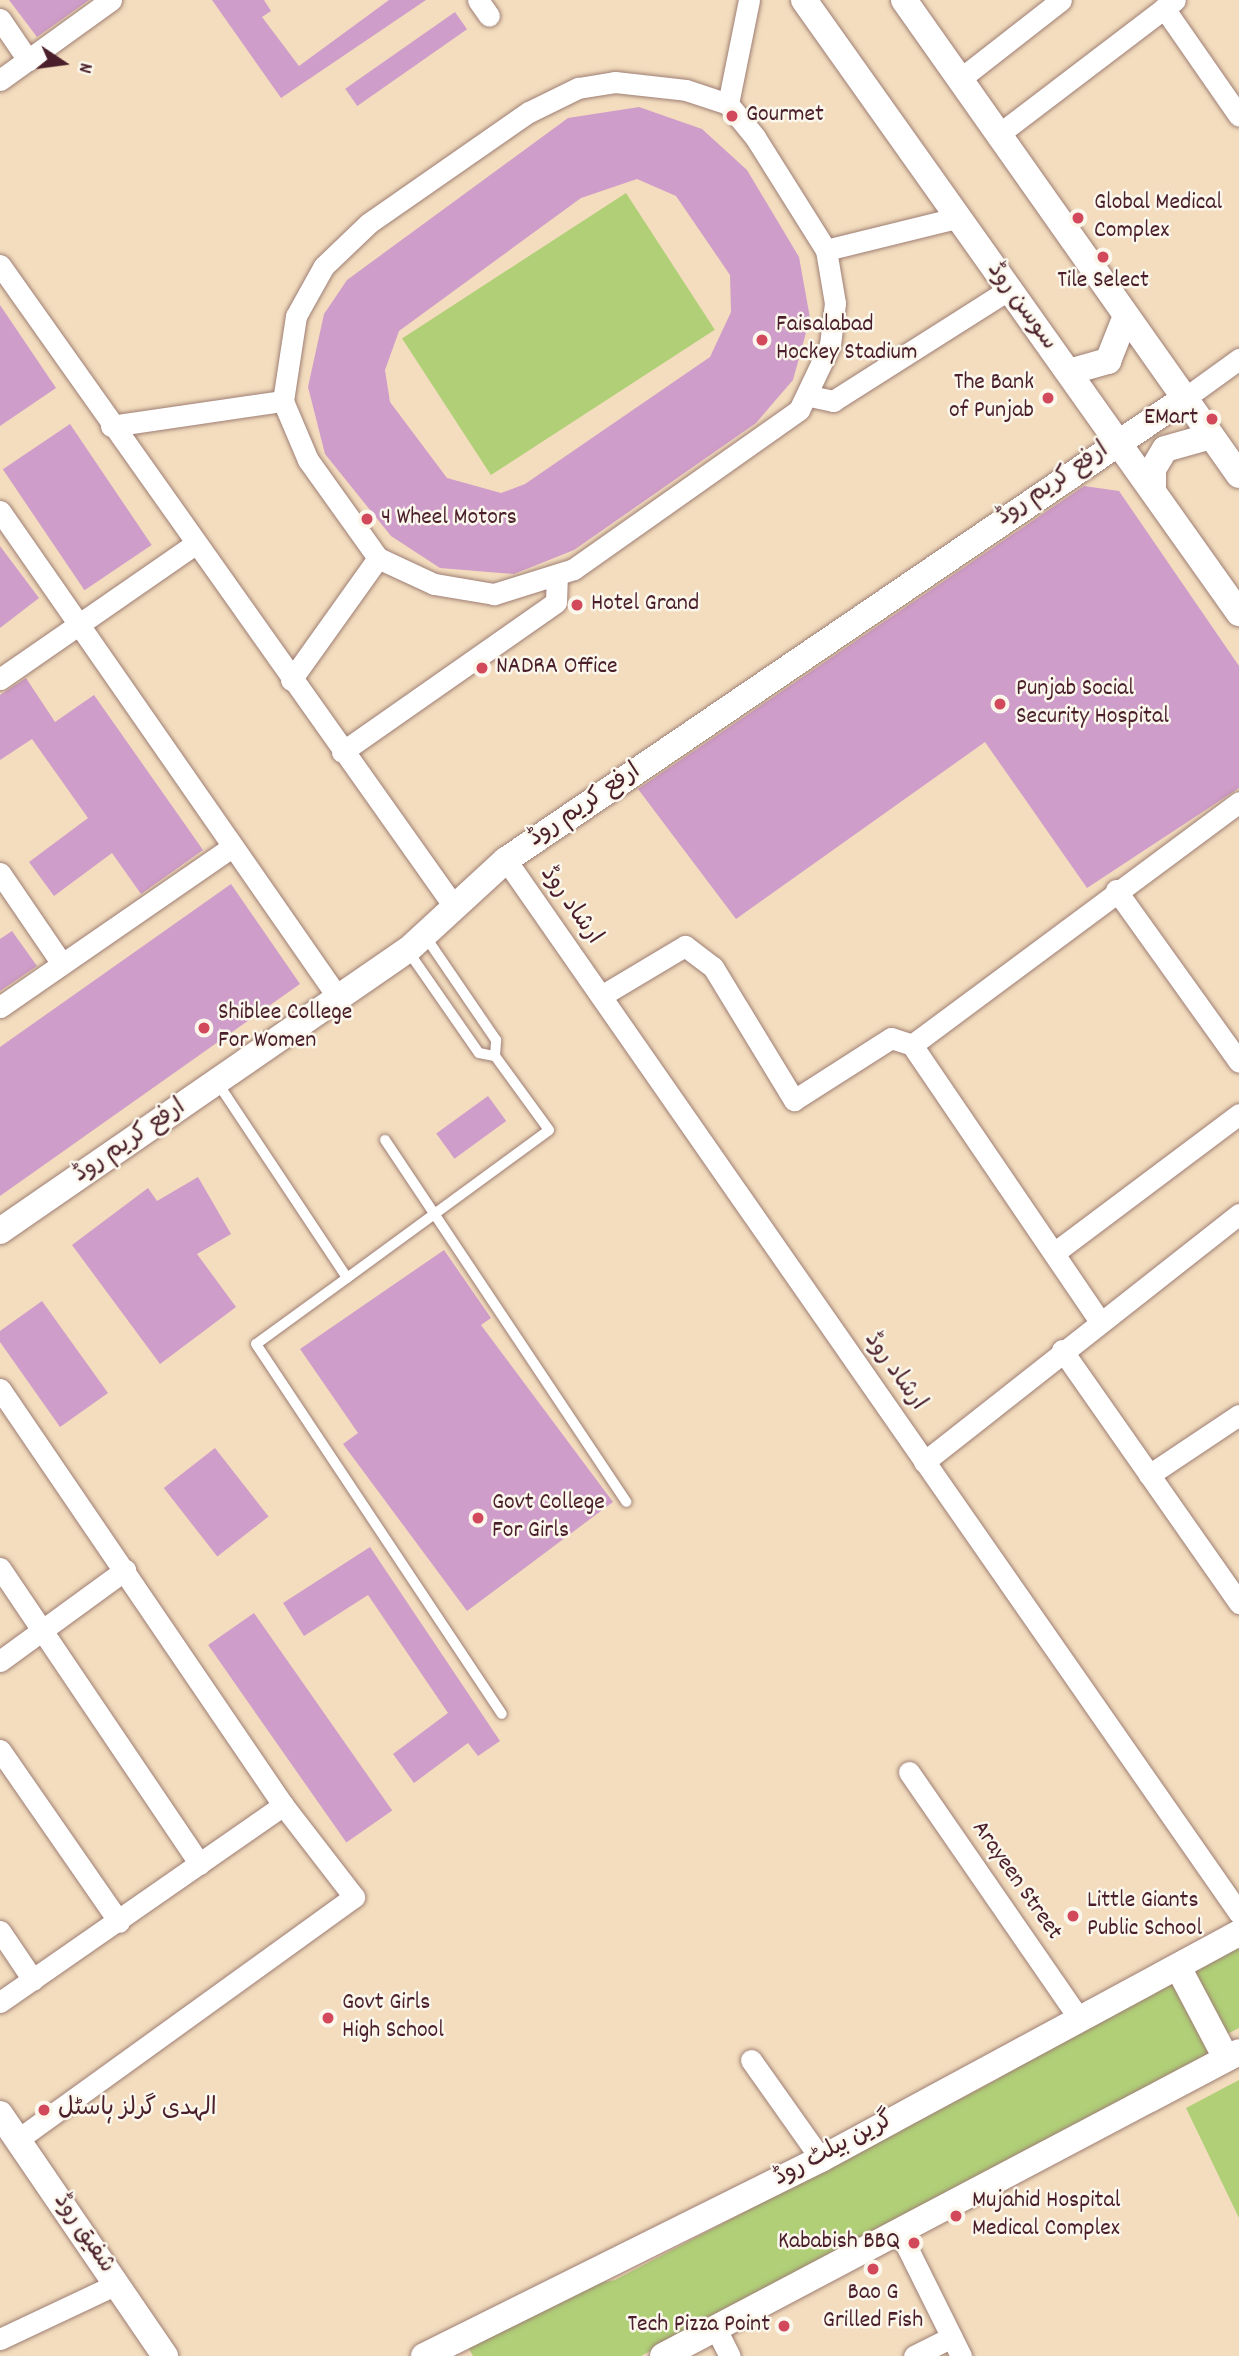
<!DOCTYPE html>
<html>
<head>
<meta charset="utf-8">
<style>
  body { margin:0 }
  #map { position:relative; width:1239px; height:2356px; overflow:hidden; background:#f3ddbe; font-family:Dekko,"Playpen Sans Arabic",sans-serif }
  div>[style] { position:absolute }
  .green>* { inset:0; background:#b0cf77; transform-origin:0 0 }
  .building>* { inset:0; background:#cf9dc9; transform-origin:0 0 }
  .roads { filter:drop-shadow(0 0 2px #9e7e74) drop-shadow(0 0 2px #9e7e74) }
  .service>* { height:10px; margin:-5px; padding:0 5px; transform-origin:5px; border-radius:5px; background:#fff }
  .minor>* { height:21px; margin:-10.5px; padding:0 10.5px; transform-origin:10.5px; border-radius:10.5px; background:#fff }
  .tertiary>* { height:26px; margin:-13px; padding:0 13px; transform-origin:13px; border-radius:13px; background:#fff }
  .dots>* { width:19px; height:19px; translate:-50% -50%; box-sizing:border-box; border:4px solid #fbf7ec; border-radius:50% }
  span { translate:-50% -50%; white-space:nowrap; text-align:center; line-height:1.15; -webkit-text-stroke:5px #fbf7ec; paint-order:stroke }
  .poi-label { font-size:24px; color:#4a1f2b }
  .left { translate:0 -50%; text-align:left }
  .right { translate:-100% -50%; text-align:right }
  .street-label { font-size:24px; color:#4a1f2b }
  .north { position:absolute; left:28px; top:28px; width:70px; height:70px; -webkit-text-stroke:5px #fbf7ec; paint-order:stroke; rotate:103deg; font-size:19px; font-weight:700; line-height:28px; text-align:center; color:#4a1f2b }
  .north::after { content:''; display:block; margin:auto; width:24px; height:32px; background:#4a1f2b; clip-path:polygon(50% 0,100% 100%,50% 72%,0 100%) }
</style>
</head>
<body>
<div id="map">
  <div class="green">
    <i style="left:626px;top:193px;width:163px;height:267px;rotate:57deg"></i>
    <i style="clip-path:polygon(1239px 1943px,1239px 2028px,1225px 2035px,1191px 1968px)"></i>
    <i style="clip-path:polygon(1172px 1978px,1214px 2051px,641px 2356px,473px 2356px,467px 2345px,577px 2287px,615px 2280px,998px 2079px,1041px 2045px)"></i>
    <i style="clip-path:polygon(1239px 2080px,1239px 2218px,1186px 2108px)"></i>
  </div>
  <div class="building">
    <i style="clip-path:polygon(9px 0,89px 0,37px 37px)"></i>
    <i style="clip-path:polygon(212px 0,264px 0,271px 11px,262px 17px,299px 66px,389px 0,426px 0,281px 98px)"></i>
    <i style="left:455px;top:12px;width:21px;height:134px;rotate:55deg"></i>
    <i style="clip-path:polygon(evenodd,639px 107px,702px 129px,747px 170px,799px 257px,810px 318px,793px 380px,756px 423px,574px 550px,514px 574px,440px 568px,391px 536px,325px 454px,308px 387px,324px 314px,347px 280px,568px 118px,639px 107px,637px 179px,676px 196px,730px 275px,731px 312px,710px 357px,525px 484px,501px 493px,447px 478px,390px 402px,385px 370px,399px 331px,581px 198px,637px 179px)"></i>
    <i style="clip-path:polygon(0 305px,56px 388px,0 426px)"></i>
    <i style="left:70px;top:424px;width:146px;height:81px;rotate:56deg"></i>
    <i style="clip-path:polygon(1084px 486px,1119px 491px,1239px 666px,1239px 788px,1087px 888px,985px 742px,736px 919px,638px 789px)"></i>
    <i style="clip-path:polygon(0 546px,39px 598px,0 628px)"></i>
    <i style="clip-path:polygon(26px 678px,55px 722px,94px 695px,203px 850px,141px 894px,112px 853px,54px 896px,29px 862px,88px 818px,32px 739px,0 760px,0 695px)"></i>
    <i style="clip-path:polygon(231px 884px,300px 984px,0 1196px,0 1047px)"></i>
    <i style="clip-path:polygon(12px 931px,37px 966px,0 991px,0 939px)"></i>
    <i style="left:488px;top:1096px;width:31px;height:64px;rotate:54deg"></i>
    <i style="clip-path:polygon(198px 1177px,231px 1234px,197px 1254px,236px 1307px,160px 1364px,72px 1245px,148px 1188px,157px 1201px)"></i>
    <i style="clip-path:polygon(444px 1250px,491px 1318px,481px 1325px,613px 1502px,467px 1611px,343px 1444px,358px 1433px,300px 1349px)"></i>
    <i style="clip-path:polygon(42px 1301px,108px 1393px,60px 1427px,0 1342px,0 1331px)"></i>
    <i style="left:215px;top:1448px;width:87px;height:65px;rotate:52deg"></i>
    <i style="clip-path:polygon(370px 1547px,500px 1741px,478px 1756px,468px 1743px,414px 1783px,393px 1754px,448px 1713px,368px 1595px,304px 1636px,283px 1603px)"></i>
    <i style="left:254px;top:1613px;width:241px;height:56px;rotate:55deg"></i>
  </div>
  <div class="roads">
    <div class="service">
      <i style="left:408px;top:951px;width:124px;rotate:55.2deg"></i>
      <i style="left:479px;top:1053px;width:16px;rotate:11deg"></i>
      <i style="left:217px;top:1082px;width:235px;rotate:56.4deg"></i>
      <i style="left:347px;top:1278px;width:250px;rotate:-36.2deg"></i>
      <i style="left:549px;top:1130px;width:92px;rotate:-126.1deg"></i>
      <i style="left:495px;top:1056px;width:16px;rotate:-86deg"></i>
      <i style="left:496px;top:1040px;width:126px;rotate:-124.3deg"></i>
      <i style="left:385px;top:1140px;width:435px;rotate:56.3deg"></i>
      <i style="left:347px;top:1278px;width:112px;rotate:144deg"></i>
      <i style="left:256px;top:1344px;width:444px;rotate:56.4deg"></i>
    </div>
    <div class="minor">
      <i style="left:478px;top:0;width:19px;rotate:55deg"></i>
      <i style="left:1164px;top:8px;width:131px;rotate:55.2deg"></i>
      <i style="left:0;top:19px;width:50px;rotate:55.7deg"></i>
      <i style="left:960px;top:79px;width:128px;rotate:-38deg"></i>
      <i style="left:0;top:80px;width:137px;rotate:-35.8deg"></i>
      <i style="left:615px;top:82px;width:71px;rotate:6.4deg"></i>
      <i style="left:686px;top:90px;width:44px;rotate:18.4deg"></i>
      <i style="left:728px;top:104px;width:43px;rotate:50.7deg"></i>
      <i style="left:755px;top:137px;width:133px;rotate:57.9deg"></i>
      <i style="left:826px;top:250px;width:54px;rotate:80.4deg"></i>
      <i style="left:835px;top:303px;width:42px;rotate:96.8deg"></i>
      <i style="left:830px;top:345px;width:72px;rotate:115.5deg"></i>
      <i style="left:799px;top:410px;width:276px;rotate:144.8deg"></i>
      <i style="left:574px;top:569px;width:84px;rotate:162.6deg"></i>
      <i style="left:494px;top:594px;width:61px;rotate:-170.5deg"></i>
      <i style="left:434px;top:584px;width:62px;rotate:-155.1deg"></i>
      <i style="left:378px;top:558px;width:120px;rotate:-125.5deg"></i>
      <i style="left:308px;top:460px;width:64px;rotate:-113deg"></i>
      <i style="left:283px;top:401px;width:86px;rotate:-81.3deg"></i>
      <i style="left:296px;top:316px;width:57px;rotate:-60.8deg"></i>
      <i style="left:324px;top:266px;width:62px;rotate:-43.7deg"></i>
      <i style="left:369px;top:223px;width:195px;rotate:-34.8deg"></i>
      <i style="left:529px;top:112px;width:55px;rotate:-26.1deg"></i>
      <i style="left:578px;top:88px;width:37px;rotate:-9deg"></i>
      <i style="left:728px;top:104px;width:106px;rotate:-78.6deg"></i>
      <i style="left:999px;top:134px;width:221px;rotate:-37.3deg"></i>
      <i style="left:826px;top:250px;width:134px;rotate:-13.8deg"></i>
      <i style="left:0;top:265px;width:784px;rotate:54.71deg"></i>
      <i style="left:810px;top:396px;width:24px;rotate:12deg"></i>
      <i style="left:833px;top:401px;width:207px;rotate:-32.4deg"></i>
      <i style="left:1185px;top:398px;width:67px;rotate:-35.8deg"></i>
      <i style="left:111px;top:426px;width:174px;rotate:-8.3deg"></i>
      <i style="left:0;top:511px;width:594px;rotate:55.21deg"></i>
      <i style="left:0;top:679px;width:237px;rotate:-34.7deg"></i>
      <i style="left:291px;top:680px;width:150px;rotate:-54.5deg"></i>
      <i style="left:342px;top:752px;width:261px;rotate:-35deg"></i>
      <i style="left:556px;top:602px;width:26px;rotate:-88deg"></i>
      <i style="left:506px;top:860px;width:1283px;rotate:55.16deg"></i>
      <i style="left:0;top:873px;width:110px;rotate:55.7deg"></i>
      <i style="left:1116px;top:890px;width:211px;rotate:54.4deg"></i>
      <i style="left:601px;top:996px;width:98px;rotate:-30.8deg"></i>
      <i style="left:685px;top:946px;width:35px;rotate:37deg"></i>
      <i style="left:713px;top:967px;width:156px;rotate:58.7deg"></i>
      <i style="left:794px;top:1100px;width:115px;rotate:-32.6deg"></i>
      <i style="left:891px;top:1038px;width:22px;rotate:18deg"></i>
      <i style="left:912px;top:1045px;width:333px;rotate:55.8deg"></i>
      <i style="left:0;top:1007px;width:282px;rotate:-34.6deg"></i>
      <i style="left:912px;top:1045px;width:407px;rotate:-36.6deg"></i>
      <i style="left:1054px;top:1253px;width:231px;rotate:-36.9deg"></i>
      <i style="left:1062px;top:1350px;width:309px;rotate:55deg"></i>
      <i style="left:0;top:1389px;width:503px;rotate:55.77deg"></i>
      <i style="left:283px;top:1805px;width:116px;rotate:52.3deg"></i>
      <i style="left:354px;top:1897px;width:413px;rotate:144.2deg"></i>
      <i style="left:924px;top:1462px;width:401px;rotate:-38.2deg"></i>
      <i style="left:1149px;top:1475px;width:108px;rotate:-33.7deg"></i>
      <i style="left:0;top:1568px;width:357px;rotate:56deg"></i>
      <i style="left:0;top:1661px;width:155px;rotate:-36.1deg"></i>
      <i style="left:0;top:1750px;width:209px;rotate:55.3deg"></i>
      <i style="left:909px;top:1772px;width:301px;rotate:55.4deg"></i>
      <i style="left:0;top:1931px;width:59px;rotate:56deg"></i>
      <i style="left:0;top:2002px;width:345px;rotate:-34.8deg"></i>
      <i style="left:751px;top:2060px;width:121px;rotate:54.7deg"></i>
      <i style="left:899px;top:2231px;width:140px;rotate:63.6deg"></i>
      <i style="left:716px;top:2329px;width:30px;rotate:63deg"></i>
      <i style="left:0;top:2339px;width:129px;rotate:-25.2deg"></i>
      <i style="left:914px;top:2356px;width:42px;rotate:-26.6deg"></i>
    </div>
    <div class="tertiary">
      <i style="left:804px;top:0;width:752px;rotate:54.64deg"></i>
      <i style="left:904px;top:0;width:581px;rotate:54.81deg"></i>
      <i style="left:1069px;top:372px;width:41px;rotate:-15.8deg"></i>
      <i style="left:1108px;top:361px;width:48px;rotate:-68.2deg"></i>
      <i style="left:1153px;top:489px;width:20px;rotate:-90deg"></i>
      <i style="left:1153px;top:469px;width:23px;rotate:-59deg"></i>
      <i style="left:1165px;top:449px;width:48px;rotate:-15.8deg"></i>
      <i style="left:0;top:1231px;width:495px;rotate:-34.6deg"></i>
      <i style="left:408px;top:950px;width:133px;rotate:-42.6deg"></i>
      <i style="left:506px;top:860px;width:821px;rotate:-34.23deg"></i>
      <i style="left:1178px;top:1967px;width:103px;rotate:62.2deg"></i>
      <i style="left:0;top:2114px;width:293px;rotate:55.7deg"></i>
      <i style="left:424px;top:2356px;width:443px;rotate:-26.4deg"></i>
      <i style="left:821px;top:2159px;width:475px;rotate:-28.4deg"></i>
      <i style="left:663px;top:2356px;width:651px;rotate:-27.82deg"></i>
    </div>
  </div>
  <div class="dots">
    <i style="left:732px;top:116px;background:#d1495b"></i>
    <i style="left:1078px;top:218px;background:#d1495b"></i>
    <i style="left:1103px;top:257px;background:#d1495b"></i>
    <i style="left:762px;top:340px;background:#d1495b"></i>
    <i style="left:1048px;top:398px;background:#d1495b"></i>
    <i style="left:1212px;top:419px;background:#d1495b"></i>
    <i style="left:367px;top:519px;background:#d1495b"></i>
    <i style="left:577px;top:605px;background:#d1495b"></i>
    <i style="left:482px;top:668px;background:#d1495b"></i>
    <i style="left:1000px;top:704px;background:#d1495b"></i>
    <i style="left:204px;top:1028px;background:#d1495b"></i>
    <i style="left:478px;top:1518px;background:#d1495b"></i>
    <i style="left:1073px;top:1916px;background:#d1495b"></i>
    <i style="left:328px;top:2018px;background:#d1495b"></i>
    <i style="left:44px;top:2110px;background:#d1495b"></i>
    <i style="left:956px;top:2216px;background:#d1495b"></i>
    <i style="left:914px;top:2243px;background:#d1495b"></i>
    <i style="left:873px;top:2269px;background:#d1495b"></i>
    <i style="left:784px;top:2326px;background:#d1495b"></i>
  </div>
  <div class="poi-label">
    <span class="left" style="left:746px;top:116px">Gourmet</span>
    <span class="left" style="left:1094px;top:218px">Global Medical<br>Complex</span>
    <span style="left:1103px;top:282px">Tile Select</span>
    <span class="left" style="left:776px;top:340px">Faisalabad<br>Hockey Stadium</span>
    <span class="right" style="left:1034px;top:398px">The Bank<br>of Punjab</span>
    <span class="right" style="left:1198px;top:419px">EMart</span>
    <span class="left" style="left:381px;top:519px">4 Wheel Motors</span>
    <span class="left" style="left:591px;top:605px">Hotel Grand</span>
    <span class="left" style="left:496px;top:668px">NADRA Office</span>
    <span class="left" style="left:1016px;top:704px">Punjab Social<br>Security Hospital</span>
    <span class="left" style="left:218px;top:1028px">Shiblee College<br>For Women</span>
    <span class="left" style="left:492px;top:1518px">Govt College<br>For Girls</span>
    <span class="left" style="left:1087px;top:1916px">Little Giants<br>Public School</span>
    <span class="left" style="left:342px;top:2018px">Govt Girls<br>High School</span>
    <span class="left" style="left:58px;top:2110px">الہدی گرلز ہاسٹل</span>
    <span class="left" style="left:972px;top:2216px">Mujahid Hospital<br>Medical Complex</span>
    <span class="right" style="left:900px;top:2243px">Kababish BBQ</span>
    <span style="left:873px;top:2308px">Bao G<br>Grilled Fish</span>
    <span class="right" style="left:770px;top:2326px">Tech Pizza Point</span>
  </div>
  <div class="street-label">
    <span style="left:1021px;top:307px;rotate:54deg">سوسن روڈ</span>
    <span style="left:1053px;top:485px;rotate:-34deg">ارفع کریم روڈ</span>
    <span style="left:585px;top:806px;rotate:-34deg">ارفع کریم روڈ</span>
    <span style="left:570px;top:906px;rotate:55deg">ارشاد روڈ</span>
    <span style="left:130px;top:1142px;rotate:-34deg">ارفع کریم روڈ</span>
    <span style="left:894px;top:1372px;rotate:55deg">ارشاد روڈ</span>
    <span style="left:1016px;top:1881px;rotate:55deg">Arayeen Street</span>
    <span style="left:834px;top:2150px;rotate:-28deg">گرین بیلٹ روڈ</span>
    <span style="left:83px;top:2234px;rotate:56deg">شفیق روڈ</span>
  </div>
  <div class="north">N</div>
</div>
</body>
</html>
